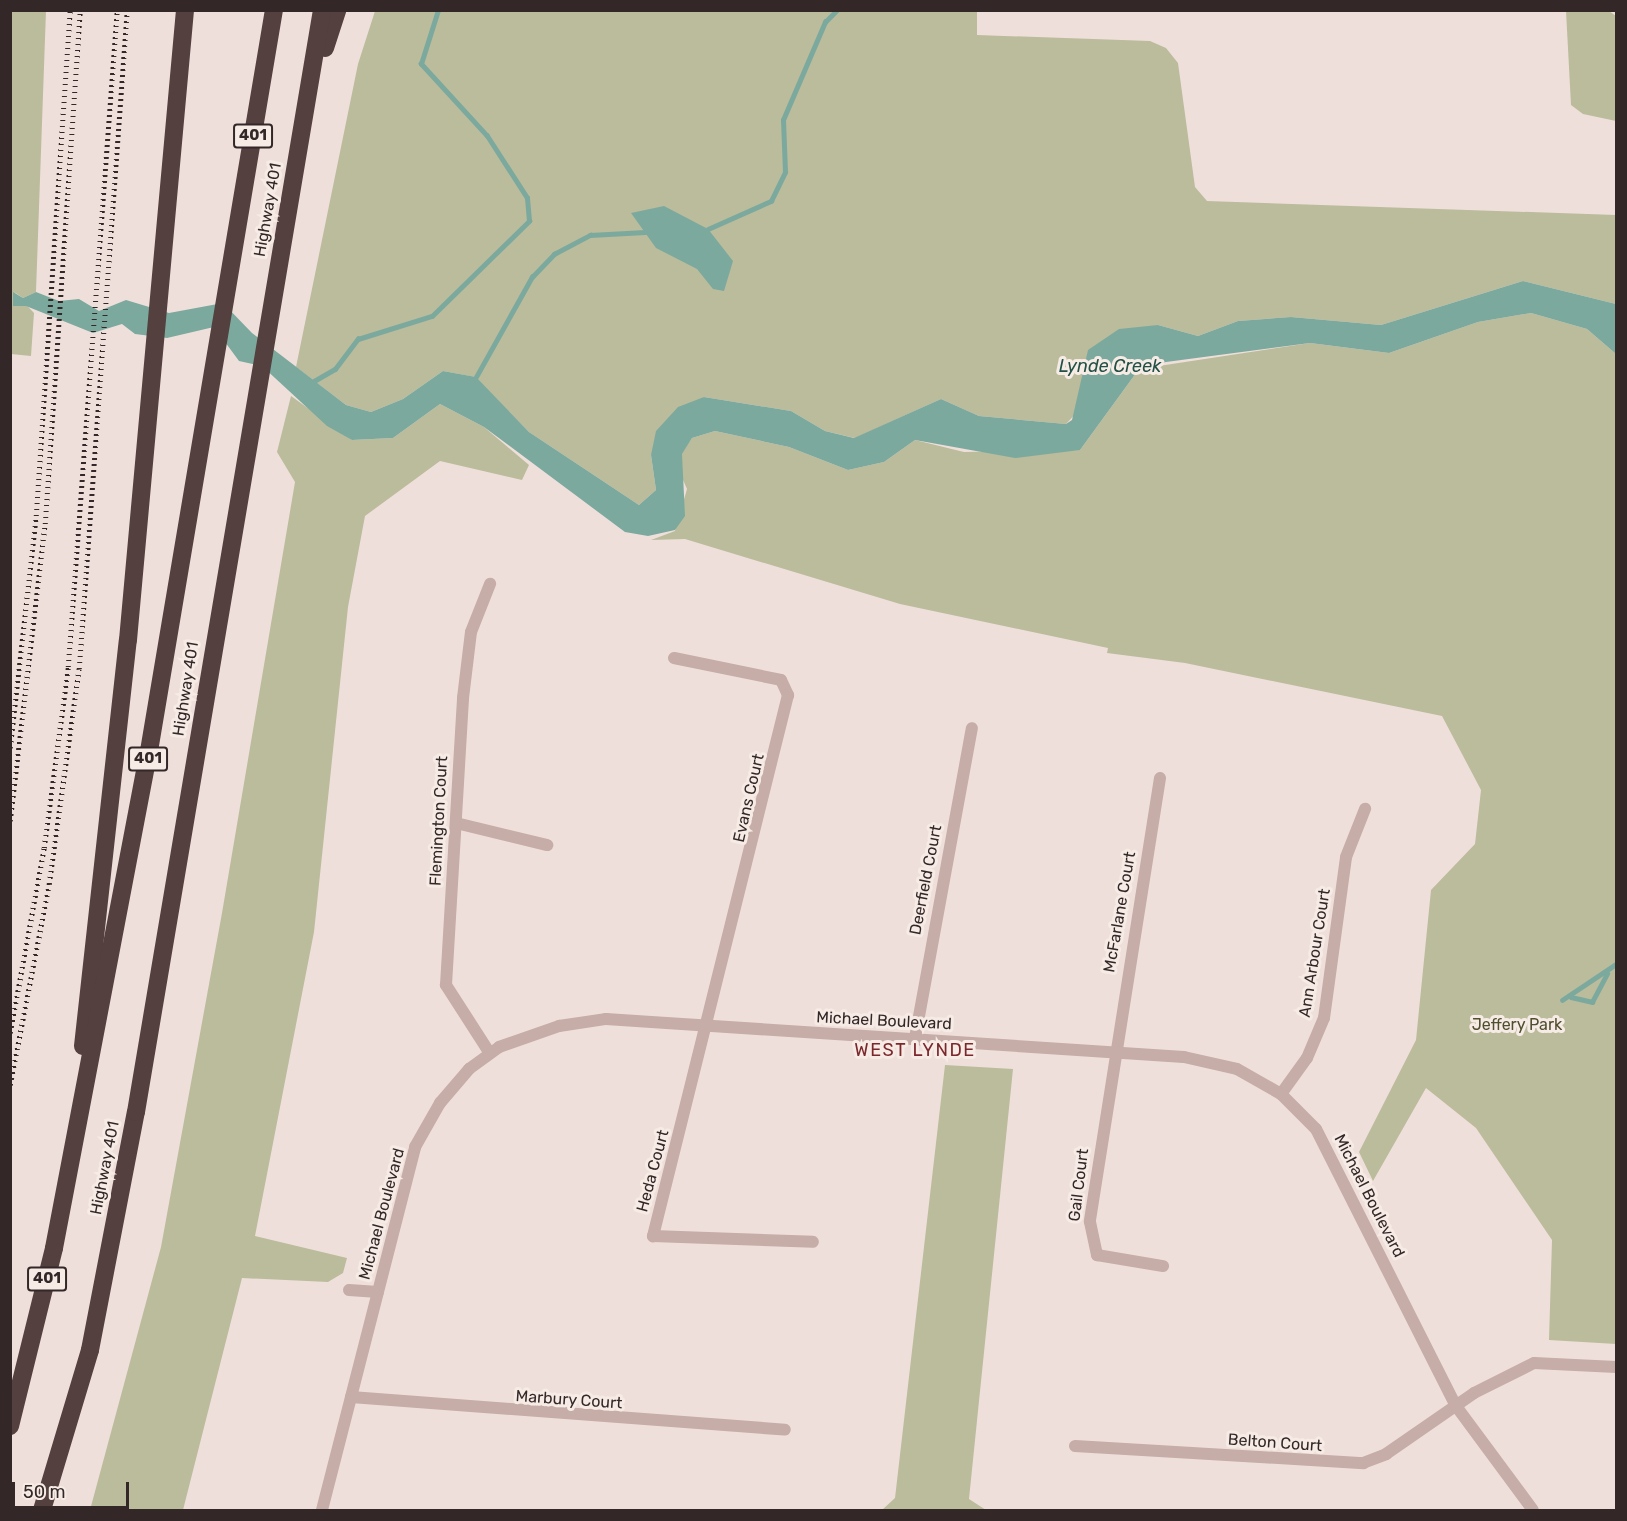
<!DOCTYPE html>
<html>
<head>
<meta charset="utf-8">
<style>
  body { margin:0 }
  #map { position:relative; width:1627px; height:1521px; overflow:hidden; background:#efdfdb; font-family:Rubik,sans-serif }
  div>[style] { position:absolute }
  .green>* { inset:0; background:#bbbc9c }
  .water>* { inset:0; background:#7ca99e }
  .stream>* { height:4.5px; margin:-2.25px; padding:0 2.25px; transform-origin:2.25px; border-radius:2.25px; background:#7ca99e }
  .street>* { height:12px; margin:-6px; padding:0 6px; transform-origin:6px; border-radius:6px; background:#c6ada8 }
  .highway>* { height:18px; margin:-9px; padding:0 9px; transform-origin:9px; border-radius:9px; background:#53403f }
  .rail>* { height:4.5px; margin-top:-2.25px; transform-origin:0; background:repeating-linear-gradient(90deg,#332827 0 1.5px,transparent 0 6px) }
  span { translate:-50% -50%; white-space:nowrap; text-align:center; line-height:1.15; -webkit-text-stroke:6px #f7ebe6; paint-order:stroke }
  .shield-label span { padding:2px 4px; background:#f7ebe6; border:2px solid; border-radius:4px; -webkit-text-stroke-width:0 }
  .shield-label { font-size:15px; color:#332827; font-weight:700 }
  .street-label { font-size:16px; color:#332827 }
  .park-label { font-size:16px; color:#4d4f2d }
  .water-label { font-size:18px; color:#215146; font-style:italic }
  .neighbourhood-label { font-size:18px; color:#7b282c; letter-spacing:1.5px }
  .frame { position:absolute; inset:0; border:12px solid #332827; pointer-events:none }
  .scale { position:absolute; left:12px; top:1482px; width:117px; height:27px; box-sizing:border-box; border:3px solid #332827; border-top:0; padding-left:8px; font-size:18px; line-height:21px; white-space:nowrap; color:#332827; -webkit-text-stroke:4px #f7ebe6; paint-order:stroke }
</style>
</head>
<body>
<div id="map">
  <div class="green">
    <i style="clip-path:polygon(10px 11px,46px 11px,36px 292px,23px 298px,14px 292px,34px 313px,31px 356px,11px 354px)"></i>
    <i style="clip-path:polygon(375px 11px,977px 11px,977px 35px,1150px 41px,1166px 48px,1178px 63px,1195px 187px,1207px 201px,1616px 215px,1616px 304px,1523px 281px,1381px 325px,1291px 317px,1238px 321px,1198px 336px,1158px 325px,1066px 424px,979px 416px,941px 399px,855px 438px,825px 431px,791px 411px,704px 397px,651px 455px,656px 490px,639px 505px,529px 432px,475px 377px,443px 371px,403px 399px,371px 412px,346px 405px,296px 367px,358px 64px)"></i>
    <i style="clip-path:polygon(1566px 11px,1609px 11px,1616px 16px,1616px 121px,1583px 114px,1571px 105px)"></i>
    <i style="clip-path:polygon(1531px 313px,1587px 329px,1616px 354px,1616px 1344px,1549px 1340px,1552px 1240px,1476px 1128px,1426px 1088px,1373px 1181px,1359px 1152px,1416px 1040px,1431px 890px,1475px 844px,1481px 790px,1442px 716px,1185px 663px,1107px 653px,1108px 648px,900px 604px,685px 539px,651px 540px,675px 531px,687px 489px,680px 473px,681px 454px,692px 438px,715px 431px,789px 447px,848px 470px,884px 462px,915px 440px,964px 452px,1080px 450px,1139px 369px,1310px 343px,1389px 353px,1478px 322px)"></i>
    <i style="clip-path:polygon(291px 396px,352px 440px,393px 438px,440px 404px,484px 427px,529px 465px,522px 480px,440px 461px,365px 516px,348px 607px,314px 932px,255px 1236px,347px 1258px,343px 1273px,328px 1282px,242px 1278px,183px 1510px,90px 1510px,161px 1247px,222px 913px,295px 482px,277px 452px)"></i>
    <i style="clip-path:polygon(945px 1065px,1013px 1069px,969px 1499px,986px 1510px,882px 1510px,895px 1498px)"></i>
  </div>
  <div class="water">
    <i style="clip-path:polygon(664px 206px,708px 229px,733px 261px,724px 291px,713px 289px,697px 269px,656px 248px,631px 213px)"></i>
    <i style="clip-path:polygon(1523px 281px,1616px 304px,1616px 354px,1587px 329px,1531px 313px,1478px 322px,1389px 353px,1310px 343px,1166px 362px,1139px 369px,1080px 450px,1015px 458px,915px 440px,884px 462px,848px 470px,789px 447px,715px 431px,692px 438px,682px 454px,685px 516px,675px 530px,648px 536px,625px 532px,484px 427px,440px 404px,393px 438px,352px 440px,327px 426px,262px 366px,239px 361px,214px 327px,167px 338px,135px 334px,122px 324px,93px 333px,26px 306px,13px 306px,13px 292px,23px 298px,36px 292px,59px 301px,79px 299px,99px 311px,126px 300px,169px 313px,223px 303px,252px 333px,346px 405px,371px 412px,403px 399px,443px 371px,476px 377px,529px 432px,639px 505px,656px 490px,651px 455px,656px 431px,678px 407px,704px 397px,791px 411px,825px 431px,854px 438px,941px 399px,979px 416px,1066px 424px,1072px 420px,1088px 350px,1119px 329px,1158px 325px,1198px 336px,1238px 321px,1291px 317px,1381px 325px)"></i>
  </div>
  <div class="stream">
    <i style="left:708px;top:229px;width:69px;rotate:-24deg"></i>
    <i style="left:771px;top:201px;width:32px;rotate:-64deg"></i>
    <i style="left:785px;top:172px;width:52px;rotate:-92.2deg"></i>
    <i style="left:783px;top:120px;width:107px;rotate:-66.8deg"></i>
    <i style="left:825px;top:22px;width:17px;rotate:-45deg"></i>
    <i style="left:476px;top:377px;width:115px;rotate:-60.8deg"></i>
    <i style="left:532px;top:277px;width:32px;rotate:-46deg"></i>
    <i style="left:554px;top:254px;width:41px;rotate:-27.8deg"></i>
    <i style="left:590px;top:235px;width:55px;rotate:-3.1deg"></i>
    <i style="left:314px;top:381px;width:24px;rotate:-30deg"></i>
    <i style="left:335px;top:369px;width:38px;rotate:-53deg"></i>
    <i style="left:358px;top:339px;width:77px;rotate:-17.3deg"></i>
    <i style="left:432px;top:316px;width:136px;rotate:-44.4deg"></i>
    <i style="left:529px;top:221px;width:23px;rotate:-95deg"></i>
    <i style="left:527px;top:198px;width:74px;rotate:-122.8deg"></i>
    <i style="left:487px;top:136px;width:98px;rotate:-132.5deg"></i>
    <i style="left:421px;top:64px;width:57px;rotate:-72.5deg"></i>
    <i style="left:1571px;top:997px;width:22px;rotate:13deg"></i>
    <i style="left:1592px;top:1002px;width:32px;rotate:-62deg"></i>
    <i style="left:1562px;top:1000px;width:65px;rotate:-33.7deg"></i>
  </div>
  <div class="street">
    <i style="left:674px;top:658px;width:109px;rotate:11.6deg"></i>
    <i style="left:781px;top:680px;width:17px;rotate:65deg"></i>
    <i style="left:788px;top:695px;width:558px;rotate:104.01deg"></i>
    <i style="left:653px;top:1236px;width:160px;rotate:2.1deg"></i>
    <i style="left:1160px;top:778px;width:449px;rotate:99deg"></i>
    <i style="left:1090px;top:1222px;width:34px;rotate:78deg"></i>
    <i style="left:1097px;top:1255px;width:67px;rotate:9.5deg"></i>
    <i style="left:456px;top:823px;width:94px;rotate:13.6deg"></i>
    <i style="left:915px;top:1038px;width:315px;rotate:-79.6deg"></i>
    <i style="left:489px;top:1052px;width:80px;rotate:-122.7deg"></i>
    <i style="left:446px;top:985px;width:288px;rotate:-86.6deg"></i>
    <i style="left:463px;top:698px;width:66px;rotate:-83.1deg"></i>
    <i style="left:471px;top:632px;width:52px;rotate:-68.4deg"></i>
    <i style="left:1281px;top:1094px;width:44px;rotate:-54.2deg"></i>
    <i style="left:1307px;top:1058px;width:43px;rotate:-67deg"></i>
    <i style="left:1324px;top:1018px;width:162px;rotate:-82.2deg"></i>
    <i style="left:1346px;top:857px;width:52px;rotate:-68.4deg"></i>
    <i style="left:349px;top:1290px;width:29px;rotate:4deg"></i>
    <i style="left:351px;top:1397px;width:435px;rotate:4.3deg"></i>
    <i style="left:1075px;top:1446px;width:289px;rotate:3.4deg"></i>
    <i style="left:1363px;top:1463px;width:25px;rotate:-21deg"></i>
    <i style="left:1386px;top:1454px;width:107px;rotate:-34.7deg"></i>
    <i style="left:1474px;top:1393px;width:67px;rotate:-26.6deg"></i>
    <i style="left:1534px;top:1363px;width:82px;rotate:2.8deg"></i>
    <i style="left:322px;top:1510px;width:375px;rotate:-75.6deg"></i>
    <i style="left:415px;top:1147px;width:51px;rotate:-60.4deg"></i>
    <i style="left:440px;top:1103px;width:45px;rotate:-49.5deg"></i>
    <i style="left:469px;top:1069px;width:37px;rotate:-36deg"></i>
    <i style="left:499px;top:1047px;width:64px;rotate:-19.3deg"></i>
    <i style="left:559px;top:1026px;width:48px;rotate:-8.5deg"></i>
    <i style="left:606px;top:1019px;width:579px;rotate:3.76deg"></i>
    <i style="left:1184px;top:1057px;width:54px;rotate:12.8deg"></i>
    <i style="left:1237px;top:1069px;width:51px;rotate:29.6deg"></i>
    <i style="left:1281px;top:1094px;width:49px;rotate:45deg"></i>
    <i style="left:1316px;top:1129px;width:310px;rotate:63.2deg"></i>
    <i style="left:1456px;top:1406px;width:129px;rotate:53.5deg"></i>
  </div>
  <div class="highway">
    <i style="left:325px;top:48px;width:40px;rotate:-72deg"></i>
    <i style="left:83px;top:1046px;width:408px;rotate:-83.7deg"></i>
    <i style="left:128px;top:640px;width:633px;rotate:-84.83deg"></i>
    <i style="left:10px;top:1426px;width:183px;rotate:-76.1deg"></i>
    <i style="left:54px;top:1248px;width:500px;rotate:-79.2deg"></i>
    <i style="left:148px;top:757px;width:758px;rotate:-80.43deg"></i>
    <i style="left:42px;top:1510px;width:167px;rotate:-73.3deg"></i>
    <i style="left:90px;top:1350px;width:242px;rotate:-79.1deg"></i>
    <i style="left:136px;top:1112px;width:1118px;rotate:-80.42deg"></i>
  </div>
  <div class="rail">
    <i style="left:10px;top:748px;width:233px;rotate:-83.6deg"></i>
    <i style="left:36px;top:516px;width:507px;rotate:-86.16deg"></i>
    <i style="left:10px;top:821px;width:299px;rotate:-83.3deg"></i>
    <i style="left:45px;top:524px;width:515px;rotate:-86.1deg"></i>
    <i style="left:10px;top:1033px;width:188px;rotate:-79.6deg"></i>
    <i style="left:44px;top:848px;width:183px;rotate:-82.4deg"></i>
    <i style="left:68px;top:667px;width:659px;rotate:-85.73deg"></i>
    <i style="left:10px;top:1085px;width:205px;rotate:-79deg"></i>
    <i style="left:49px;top:884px;width:217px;rotate:-82.1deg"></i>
    <i style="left:79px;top:669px;width:661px;rotate:-85.83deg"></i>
  </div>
  <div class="shield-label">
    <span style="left:253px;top:136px">401</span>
    <span style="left:148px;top:759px">401</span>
    <span style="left:47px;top:1279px">401</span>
  </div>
  <div class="street-label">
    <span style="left:268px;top:210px;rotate:-80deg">Highway 401</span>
    <span style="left:186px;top:689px;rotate:-81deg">Highway 401</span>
    <span style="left:749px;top:798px;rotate:-77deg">Evans Court</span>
    <span style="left:439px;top:821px;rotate:-87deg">Flemington Court</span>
    <span style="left:926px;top:880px;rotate:-79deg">Deerfield Court</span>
    <span style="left:1120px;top:912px;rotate:-80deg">McFarlane Court</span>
    <span style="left:1315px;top:953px;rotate:-81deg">Ann Arbour Court</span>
    <span style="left:884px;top:1021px;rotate:3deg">Michael Boulevard</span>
    <span style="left:105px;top:1168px;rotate:-79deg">Highway 401</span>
    <span style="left:653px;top:1171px;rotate:-75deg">Heda Court</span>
    <span style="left:1079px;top:1185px;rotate:-83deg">Gail Court</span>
    <span style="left:1369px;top:1196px;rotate:63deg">Michael Boulevard</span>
    <span style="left:382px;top:1214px;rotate:-75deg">Michael Boulevard</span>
    <span style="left:569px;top:1400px;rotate:4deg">Marbury Court</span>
    <span style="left:1275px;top:1443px;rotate:4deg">Belton Court</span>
  </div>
  <div class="park-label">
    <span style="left:1517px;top:1025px">Jeffery Park</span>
  </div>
  <div class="water-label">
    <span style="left:1110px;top:366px">Lynde Creek</span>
  </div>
  <div class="neighbourhood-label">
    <span style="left:915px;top:1050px">WEST LYNDE</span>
  </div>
  <div class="frame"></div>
  <div class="scale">50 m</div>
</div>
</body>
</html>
